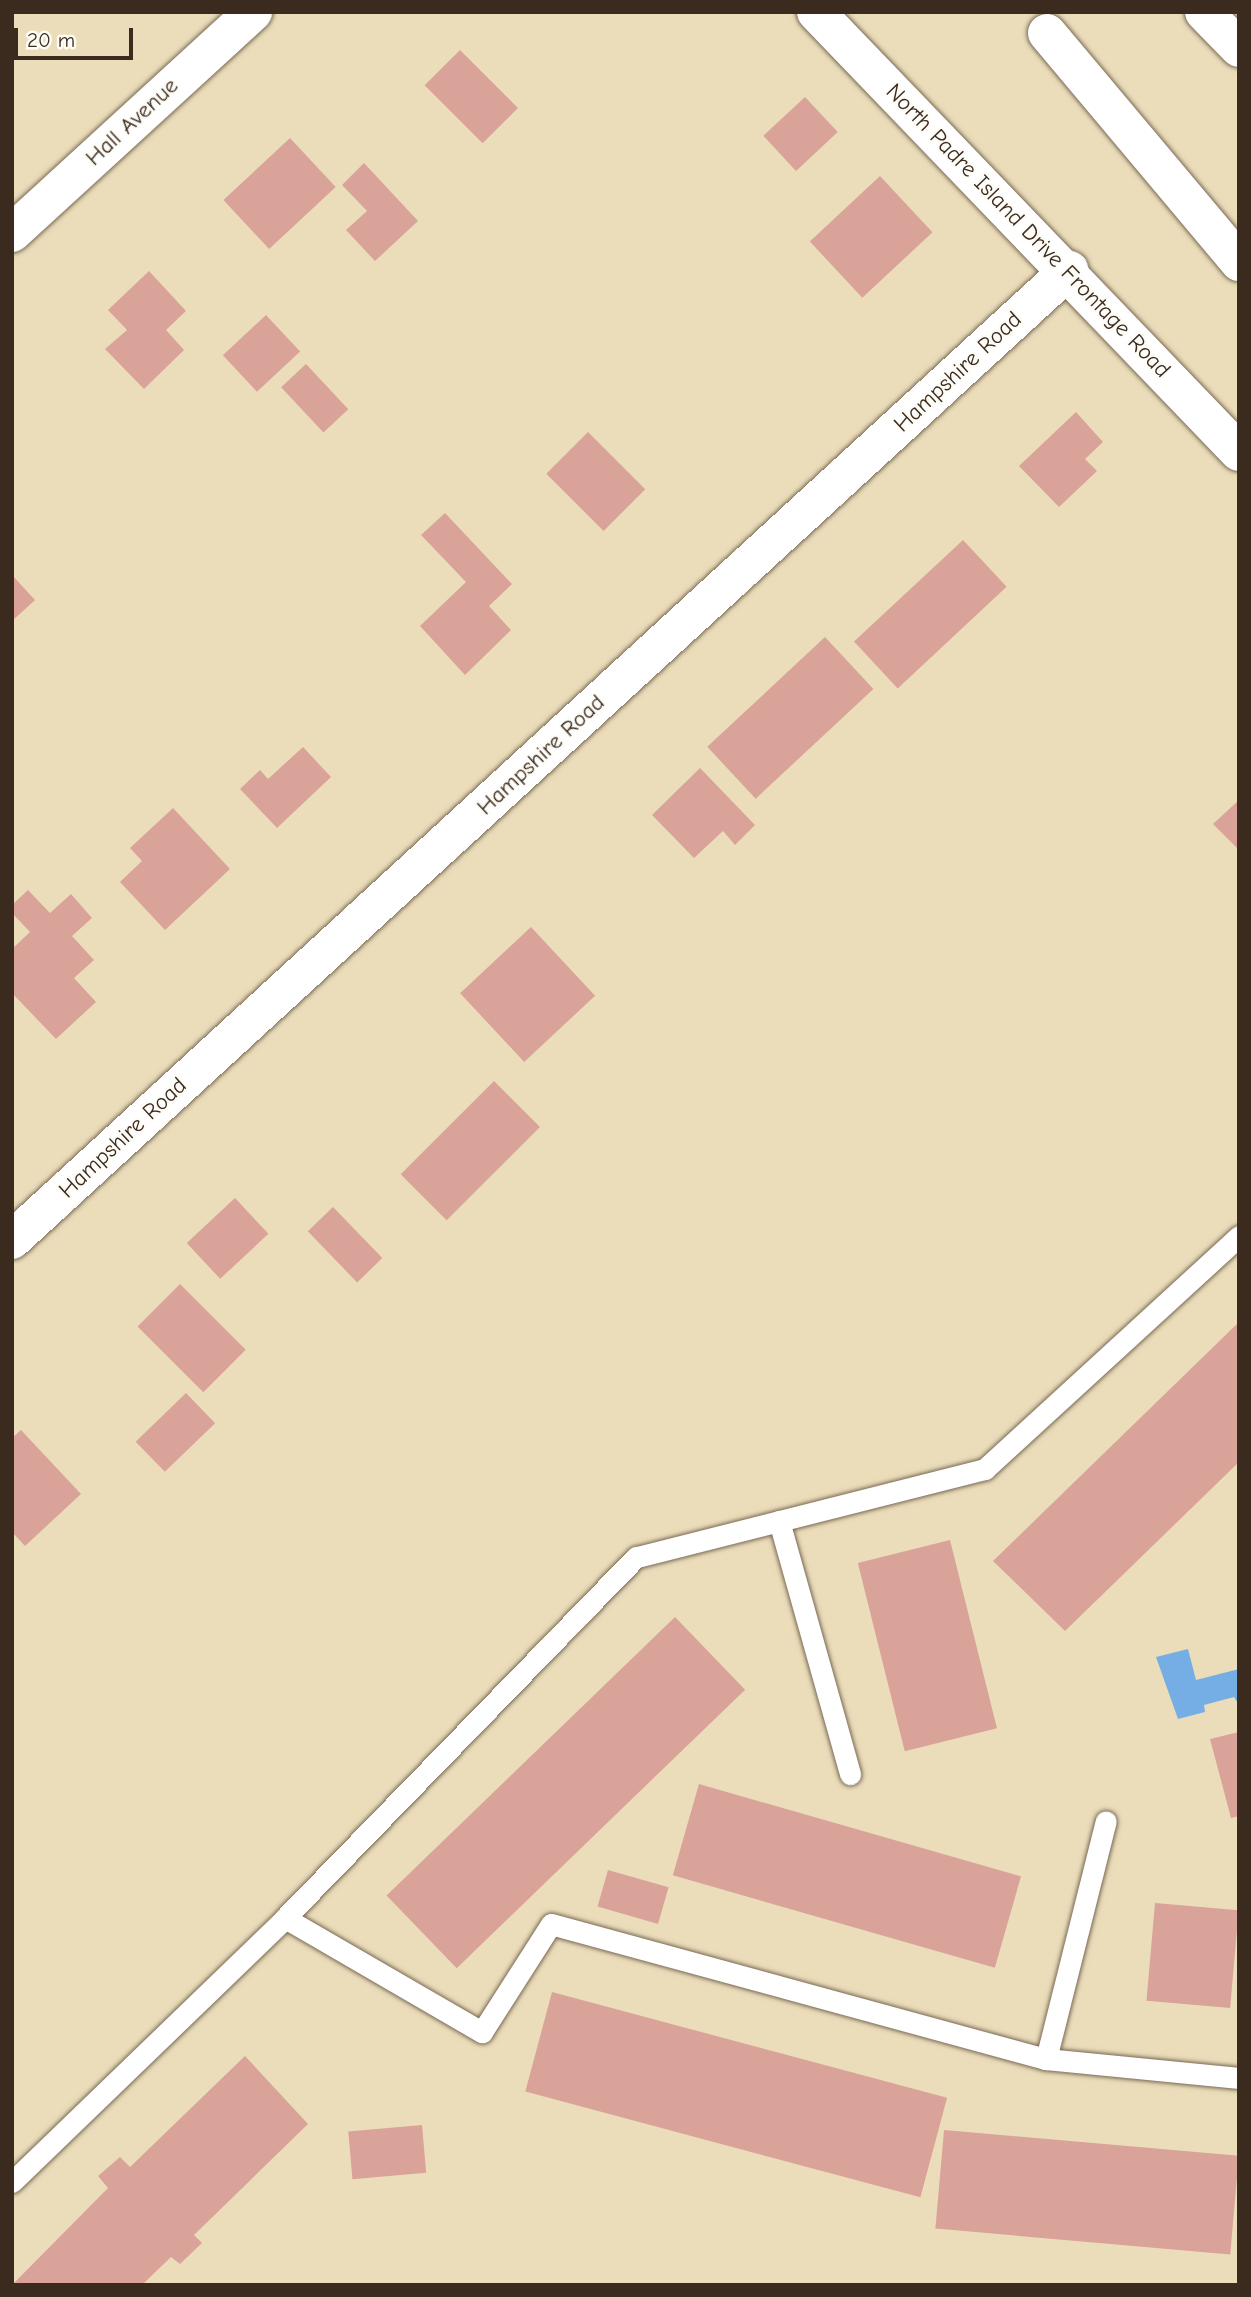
<!DOCTYPE html>
<html>
<head>
<meta charset="utf-8">
<style>
  body { margin:0 }
  #map { position:relative; width:1251px; height:2297px; overflow:hidden; background:#ebddba; font-family:"Comic Neue",sans-serif }
  div>[style] { position:absolute }
  .water>* { inset:0; background:#74aee4 }
  .building>* { inset:0; background:#daa39a; transform-origin:0 0 }
  .roads { filter:drop-shadow(0 0 2px #796955) drop-shadow(0 0 2px #796955) }
  .service>* { height:21px; margin:-10.5px; padding:0 10.5px; transform-origin:10.5px; border-radius:10.5px; background:#fff }
  .minor>* { height:38px; margin:-19px; padding:0 19px; transform-origin:19px; border-radius:19px; background:#fff }
  .secondary>* { height:38px; margin:-19px; padding:0 19px; transform-origin:19px; border-radius:19px; background:#fff }
  .motorway>* { height:38px; margin:-19px; padding:0 19px; transform-origin:19px; border-radius:19px; background:#fff }
  span { translate:-50% -50%; white-space:nowrap; text-align:center; line-height:1.15; -webkit-text-stroke:5px #fdfcf7; paint-order:stroke }
  .street-label { font-size:23px; color:#3b2a1e }
  .frame { position:absolute; inset:0; border:14px solid #3b2a1e; pointer-events:none }
  .scale { position:absolute; left:14px; top:28px; width:119px; height:32px; box-sizing:border-box; border:4px solid #3b2a1e; border-top:0; padding-left:9px; font-size:21px; line-height:24px; white-space:nowrap; color:#3b2a1e; -webkit-text-stroke:5px #fdfcf7; paint-order:stroke }
</style>
</head>
<body>
<div id="map">
  <div class="water">
    <i style="clip-path:polygon(1188px 1649px,1196px 1680px,1239px 1669px,1239px 1705px,1234px 1697px,1204px 1705px,1205px 1712px,1178px 1719px,1156px 1657px)"></i>
  </div>
  <div class="building">
    <i style="left:460px;top:50px;width:82px;height:50px;rotate:45deg"></i>
    <i style="left:805px;top:97px;width:48px;height:57px;rotate:47deg"></i>
    <i style="left:290px;top:138px;width:67px;height:91px;rotate:47deg"></i>
    <i style="clip-path:polygon(364px 163px,418px 221px,375px 261px,346px 230px,367px 211px,342px 185px)"></i>
    <i style="left:880px;top:176px;width:77px;height:96px;rotate:47deg"></i>
    <i style="clip-path:polygon(149px 271px,186px 311px,166px 330px,184px 350px,144px 389px,105px 349px,127px 330px,108px 310px)"></i>
    <i style="left:266px;top:315px;width:50px;height:59px;rotate:47deg"></i>
    <i style="left:306px;top:364px;width:62px;height:34px;rotate:47deg"></i>
    <i style="clip-path:polygon(1076px 412px,1103px 442px,1085px 459px,1097px 471px,1059px 507px,1019px 466px)"></i>
    <i style="left:588px;top:432px;width:81px;height:59px;rotate:45deg"></i>
    <i style="clip-path:polygon(445px 513px,512px 584px,489px 606px,511px 630px,465px 675px,420px 626px,466px 582px,421px 535px)"></i>
    <i style="left:963px;top:540px;width:64px;height:149px;rotate:47deg"></i>
    <i style="clip-path:polygon(12px 575px,35px 600px,12px 621px)"></i>
    <i style="left:825px;top:637px;width:71px;height:161px;rotate:47deg"></i>
    <i style="clip-path:polygon(303px 747px,331px 777px,277px 828px,240px 789px,260px 770px,268px 779px)"></i>
    <i style="clip-path:polygon(700px 768px,755px 825px,735px 845px,723px 831px,694px 858px,652px 815px)"></i>
    <i style="clip-path:polygon(1239px 800px,1239px 850px,1213px 824px)"></i>
    <i style="clip-path:polygon(173px 808px,230px 869px,165px 930px,120px 882px,142px 861px,130px 848px)"></i>
    <i style="clip-path:polygon(28px 890px,50px 913px,71px 894px,92px 918px,72px 936px,94px 960px,74px 978px,96px 1002px,56px 1039px,12px 993px,12px 949px,30px 932px,12px 913px,12px 905px)"></i>
    <i style="left:531px;top:927px;width:94px;height:97px;rotate:47deg"></i>
    <i style="left:494px;top:1081px;width:65px;height:132px;rotate:45deg"></i>
    <i style="left:235px;top:1198px;width:49px;height:66px;rotate:47deg"></i>
    <i style="left:333px;top:1207px;width:71px;height:35px;rotate:46deg"></i>
    <i style="left:180px;top:1284px;width:93px;height:60px;rotate:45deg"></i>
    <i style="clip-path:polygon(1239px 1322px,1239px 1462px,1065px 1631px,993px 1561px)"></i>
    <i style="left:186px;top:1393px;width:42px;height:70px;rotate:46deg"></i>
    <i style="clip-path:polygon(21px 1430px,81px 1494px,25px 1546px,12px 1532px,12px 1438px)"></i>
    <i style="left:950px;top:1540px;width:194px;height:95px;rotate:76deg"></i>
    <i style="left:675px;top:1617px;width:101px;height:401px;rotate:46deg"></i>
    <i style="clip-path:polygon(1239px 1732px,1239px 1816px,1231px 1818px,1210px 1739px)"></i>
    <i style="left:699px;top:1784px;width:335px;height:95px;rotate:16deg"></i>
    <i style="left:608px;top:1870px;width:63px;height:38px;rotate:16deg"></i>
    <i style="left:1155px;top:1903px;width:84px;height:98px;rotate:5deg"></i>
    <i style="left:552px;top:1992px;width:409px;height:103px;rotate:15deg"></i>
    <i style="clip-path:polygon(245px 2056px,308px 2124px,194px 2235px,202px 2243px,180px 2264px,171px 2257px,142px 2285px,12px 2285px,108px 2188px,98px 2176px,120px 2157px,130px 2167px)"></i>
    <i style="left:422px;top:2125px;width:48px;height:74px;rotate:85deg"></i>
    <i style="left:944px;top:2130px;width:296px;height:99px;rotate:5deg"></i>
  </div>
  <div class="roads">
    <div class="service">
      <i style="left:1239px;top:1236px;width:345px;rotate:137.5deg"></i>
      <i style="left:985px;top:1469px;width:360px;rotate:165.8deg"></i>
      <i style="left:636px;top:1557px;width:504px;rotate:134.2deg"></i>
      <i style="left:285px;top:1918px;width:228px;rotate:30.1deg"></i>
      <i style="left:482px;top:2032px;width:128px;rotate:-57.4deg"></i>
      <i style="left:551px;top:1924px;width:513px;rotate:15.26deg"></i>
      <i style="left:1046px;top:2059px;width:194px;rotate:5.6deg"></i>
      <i style="left:779px;top:1521px;width:263px;rotate:74.3deg"></i>
      <i style="left:1046px;top:2059px;width:245px;rotate:-75.9deg"></i>
      <i style="left:12px;top:2182px;width:380px;rotate:-44deg"></i>
    </div>
    <div class="minor">
      <i style="left:12px;top:233px;width:327px;rotate:-42.5deg"></i>
      <i style="left:12px;top:1240px;width:1435px;rotate:-42.54deg"></i>
    </div>
    <div class="secondary">
      <i style="left:816px;top:12px;width:610px;rotate:46.13deg"></i>
    </div>
    <div class="motorway">
      <i style="left:1204px;top:12px;width:50px;rotate:45.8deg"></i>
      <i style="left:1047px;top:33px;width:299px;rotate:50deg"></i>
    </div>
  </div>
  <div class="street-label">
    <span style="left:132px;top:122px;rotate:-43deg">Hall Avenue</span>
    <span style="left:1028px;top:231px;rotate:46deg">North Padre Island Drive Frontage Road</span>
    <span style="left:958px;top:372px;rotate:-43deg">Hampshire Road</span>
    <span style="left:541px;top:755px;rotate:-43deg">Hampshire Road</span>
    <span style="left:123px;top:1138px;rotate:-43deg">Hampshire Road</span>
  </div>
  <div class="frame"></div>
  <div class="scale">20 m</div>
</div>
</body>
</html>
